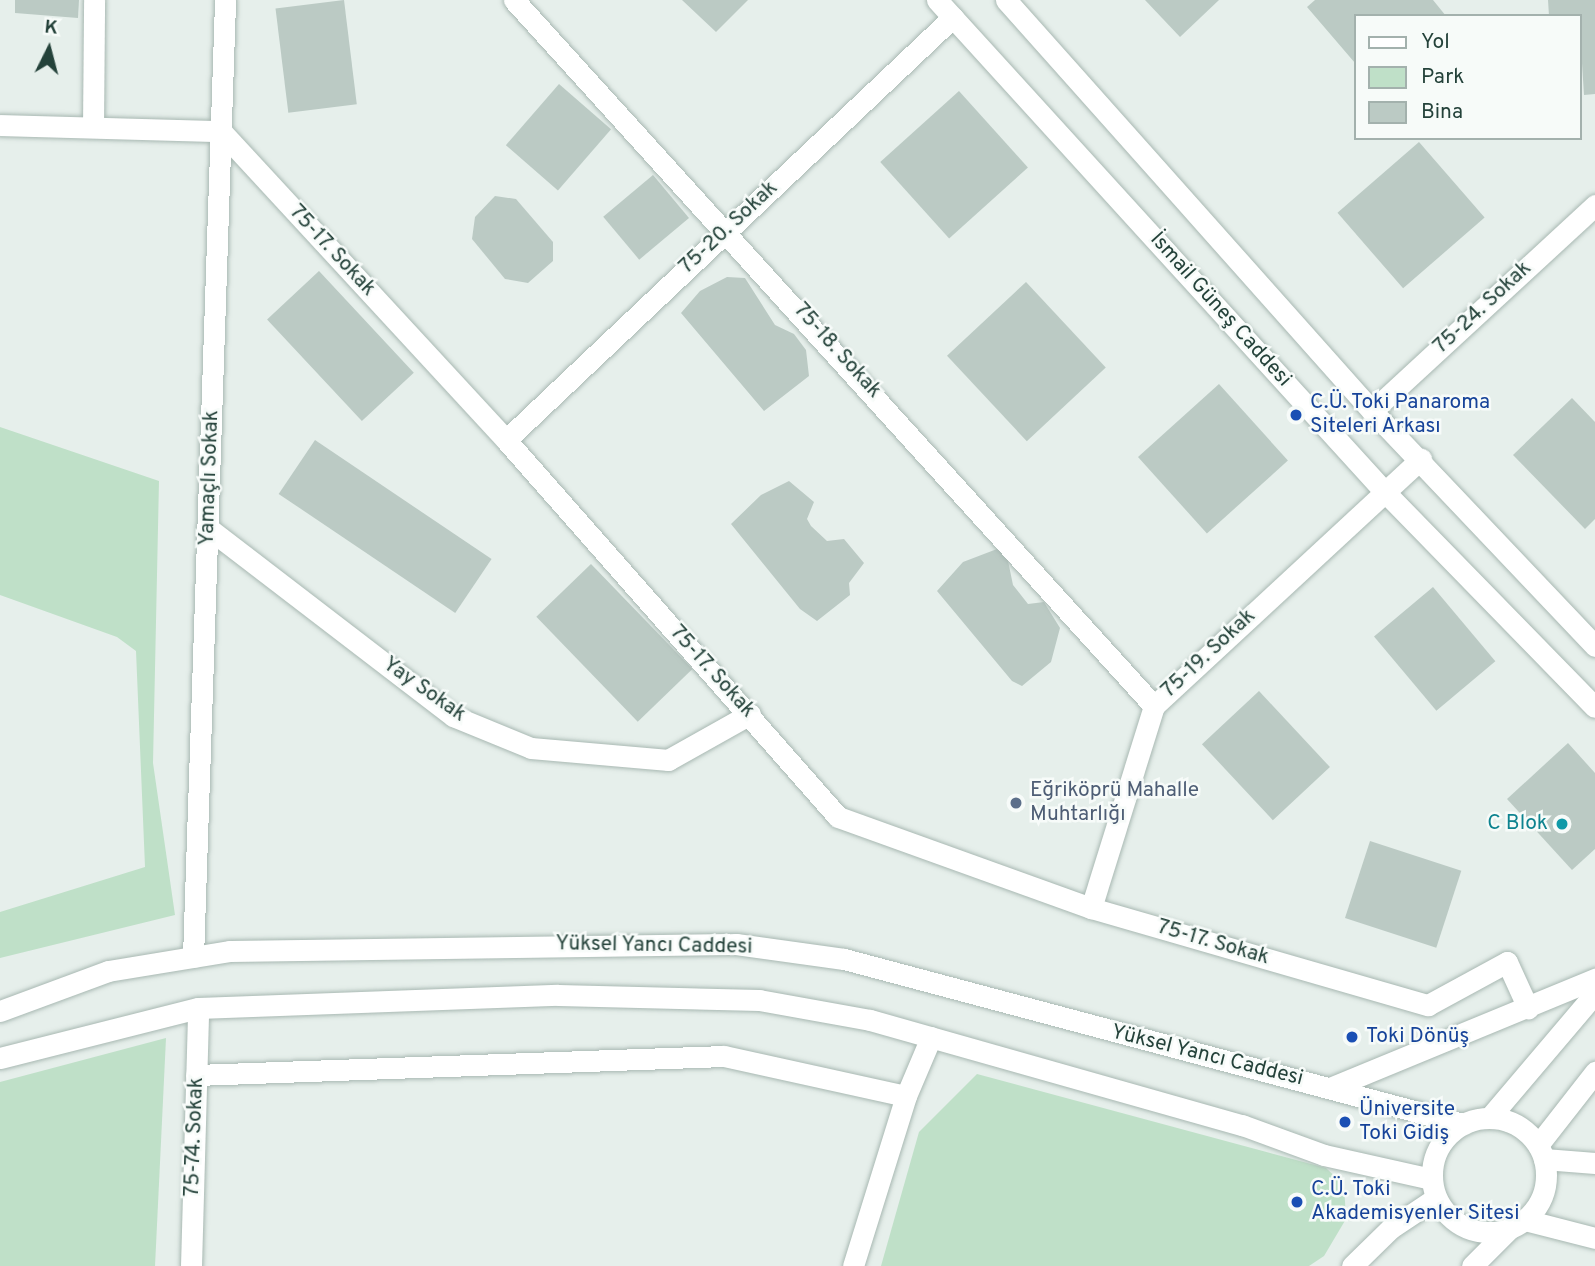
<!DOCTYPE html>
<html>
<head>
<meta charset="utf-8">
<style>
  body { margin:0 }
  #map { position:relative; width:1595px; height:1266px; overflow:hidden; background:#e6efeb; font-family:Overpass,sans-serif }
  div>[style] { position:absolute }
  .green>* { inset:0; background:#bfe0c8 }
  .building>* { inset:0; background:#bbcac4; transform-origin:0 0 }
  .roads { filter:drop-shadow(0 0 2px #a8b8b2) drop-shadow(0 0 2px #a8b8b2) }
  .minor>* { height:21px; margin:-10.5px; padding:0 10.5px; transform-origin:10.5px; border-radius:10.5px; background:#fff }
  .tertiary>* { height:21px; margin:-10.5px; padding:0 10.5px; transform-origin:10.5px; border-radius:10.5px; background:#fff }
  .secondary>* { height:21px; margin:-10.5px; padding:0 10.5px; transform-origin:10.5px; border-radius:10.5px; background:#fff }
  .secondary>.ring { margin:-10.5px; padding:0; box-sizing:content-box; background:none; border:21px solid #fff; border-radius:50% }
  .dots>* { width:19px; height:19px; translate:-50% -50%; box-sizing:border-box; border:4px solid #f7fbf9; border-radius:50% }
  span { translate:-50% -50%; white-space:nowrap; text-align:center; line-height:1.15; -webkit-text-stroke:5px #f7fbf9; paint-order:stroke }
  .street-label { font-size:21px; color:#24423a }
  .transit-label { font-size:21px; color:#164399 }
  .left { translate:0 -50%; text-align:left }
  .service-label { font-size:21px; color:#4e5e75 }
  .culture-label { font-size:21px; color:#0d838f }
  .right { translate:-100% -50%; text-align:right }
  .legend { position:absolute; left:1354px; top:14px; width:228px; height:126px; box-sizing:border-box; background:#f7fbf9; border:2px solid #a3b1ad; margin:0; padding:9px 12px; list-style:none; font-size:21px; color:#24423a }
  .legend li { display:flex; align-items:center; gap:14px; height:35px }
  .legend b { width:35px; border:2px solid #a3b1ad }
  .north { position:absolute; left:14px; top:14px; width:70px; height:70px; -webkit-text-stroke:5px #f7fbf9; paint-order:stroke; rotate:6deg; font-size:19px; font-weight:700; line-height:28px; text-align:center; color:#24423a }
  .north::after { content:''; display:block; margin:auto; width:24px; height:32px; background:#24423a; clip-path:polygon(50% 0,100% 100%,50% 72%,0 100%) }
</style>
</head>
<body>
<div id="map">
  <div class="green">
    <i style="clip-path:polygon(0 427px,159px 481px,153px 763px,175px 915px,0 958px,0 912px,145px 867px,136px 651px,117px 637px,0 595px)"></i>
    <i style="clip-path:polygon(166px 1038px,155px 1266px,0 1266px,0 1082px)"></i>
    <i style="clip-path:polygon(977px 1074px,1326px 1168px,1344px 1185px,1346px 1219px,1324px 1256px,1309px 1266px,881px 1266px,919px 1132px)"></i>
  </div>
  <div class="building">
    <i style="clip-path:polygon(15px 0,79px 0,78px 18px,15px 13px)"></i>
    <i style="left:344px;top:0;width:105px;height:69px;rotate:83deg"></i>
    <i style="clip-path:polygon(682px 0,748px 0,716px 32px)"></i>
    <i style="clip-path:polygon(1145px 0,1219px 0,1180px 37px)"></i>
    <i style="clip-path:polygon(1315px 0,1433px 0,1446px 16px,1355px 16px,1355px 63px,1307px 7px)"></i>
    <i style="clip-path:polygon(1548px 0,1595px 0,1595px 94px,1584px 95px,1579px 16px,1549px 16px)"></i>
    <i style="left:559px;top:84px;width:69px;height:81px;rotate:41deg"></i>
    <i style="left:959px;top:91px;width:103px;height:106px;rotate:48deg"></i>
    <i style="left:1419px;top:142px;width:100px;height:108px;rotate:49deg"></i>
    <i style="left:653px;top:175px;width:56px;height:65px;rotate:50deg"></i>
    <i style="clip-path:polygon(495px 196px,516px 199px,553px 242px,553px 261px,528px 283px,505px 279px,472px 239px,475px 217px)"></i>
    <i style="left:319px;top:271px;width:139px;height:71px;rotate:47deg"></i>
    <i style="clip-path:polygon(727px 277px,745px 278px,775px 325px,794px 334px,806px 350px,809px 376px,764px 411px,681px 313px,700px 291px)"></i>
    <i style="left:1026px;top:282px;width:117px;height:108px;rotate:47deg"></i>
    <i style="left:1219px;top:384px;width:103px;height:109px;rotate:48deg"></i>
    <i style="clip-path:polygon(1572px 398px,1595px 422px,1595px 519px,1585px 529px,1513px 455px)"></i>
    <i style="left:315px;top:440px;width:213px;height:65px;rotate:34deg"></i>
    <i style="clip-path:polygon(789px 481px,814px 502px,807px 519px,811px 526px,827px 541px,844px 539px,864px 563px,849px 583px,850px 595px,817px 621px,800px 609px,731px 524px,761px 495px)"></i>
    <i style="clip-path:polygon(997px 549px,1007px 556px,1013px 585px,1028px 604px,1044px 602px,1060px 628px,1051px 662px,1022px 686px,1012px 681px,937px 591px,963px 562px)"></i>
    <i style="left:591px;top:564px;width:146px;height:76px;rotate:46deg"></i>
    <i style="left:1433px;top:587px;width:97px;height:77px;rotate:50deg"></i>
    <i style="left:1259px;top:691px;width:104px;height:78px;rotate:47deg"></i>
    <i style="clip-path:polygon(1568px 743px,1595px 773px,1595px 849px,1572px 870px,1507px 799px)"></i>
    <i style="left:1370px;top:841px;width:96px;height:81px;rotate:18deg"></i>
  </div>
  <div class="roads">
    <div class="minor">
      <i style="left:514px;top:0;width:953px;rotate:47.81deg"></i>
      <i style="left:0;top:125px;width:221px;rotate:1.6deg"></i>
      <i style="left:221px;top:131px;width:420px;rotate:47.3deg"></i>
      <i style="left:506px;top:440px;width:502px;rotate:48.63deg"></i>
      <i style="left:838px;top:817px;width:269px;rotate:19.8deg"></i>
      <i style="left:1091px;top:908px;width:351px;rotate:16.1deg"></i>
      <i style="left:1428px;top:1005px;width:90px;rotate:-28.6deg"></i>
      <i style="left:1507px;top:962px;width:51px;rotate:65.5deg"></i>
      <i style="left:93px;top:127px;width:127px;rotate:-89.5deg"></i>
      <i style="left:1372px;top:411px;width:304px;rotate:-42.7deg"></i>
      <i style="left:506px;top:440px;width:615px;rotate:-43.42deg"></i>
      <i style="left:208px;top:528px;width:309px;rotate:37.5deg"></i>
      <i style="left:453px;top:716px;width:84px;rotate:22.3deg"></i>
      <i style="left:531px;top:748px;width:138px;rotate:5deg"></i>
      <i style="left:668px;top:760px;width:94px;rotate:-29.3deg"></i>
      <i style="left:1091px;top:908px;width:212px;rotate:-72.7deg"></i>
      <i style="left:1154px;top:706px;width:364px;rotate:-42.8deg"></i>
      <i style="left:193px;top:957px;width:958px;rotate:-88.08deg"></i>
      <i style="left:196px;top:1075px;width:528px;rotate:-2.06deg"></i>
      <i style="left:724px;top:1056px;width:186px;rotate:12.4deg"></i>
      <i style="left:191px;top:1266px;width:258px;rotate:-88.4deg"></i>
      <i style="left:853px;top:1266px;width:178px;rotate:-72.7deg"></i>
      <i style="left:906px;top:1096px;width:64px;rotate:-67deg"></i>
    </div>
    <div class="tertiary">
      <i style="left:937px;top:0;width:663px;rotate:47.69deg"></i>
      <i style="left:1383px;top:490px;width:303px;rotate:45.7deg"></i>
      <i style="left:1006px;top:0;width:550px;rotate:48.31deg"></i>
      <i style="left:1372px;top:411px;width:324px;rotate:46.5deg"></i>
      <i style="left:1330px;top:1088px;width:287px;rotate:-22.4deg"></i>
      <i style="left:1490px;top:1117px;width:162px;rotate:-49.7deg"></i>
      <i style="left:1538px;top:1145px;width:93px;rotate:-52deg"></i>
      <i style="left:1352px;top:1266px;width:54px;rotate:-44.3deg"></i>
      <i style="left:1391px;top:1228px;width:54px;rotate:-33.7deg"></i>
      <i style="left:1472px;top:1266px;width:52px;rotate:-45deg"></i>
    </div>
    <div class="secondary">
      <i style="left:0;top:1011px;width:115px;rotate:-20.3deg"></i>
      <i style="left:108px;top:971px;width:124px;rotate:-9.3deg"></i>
      <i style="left:230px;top:951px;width:506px;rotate:-0.79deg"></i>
      <i style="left:736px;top:944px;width:109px;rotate:7.9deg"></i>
      <i style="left:844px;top:959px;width:641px;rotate:14.93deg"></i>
      <i style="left:0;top:1058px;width:204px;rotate:-14.2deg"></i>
      <i style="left:198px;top:1008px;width:360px;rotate:-2.1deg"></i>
      <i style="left:558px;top:995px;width:201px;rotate:1.4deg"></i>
      <i style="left:759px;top:1000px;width:113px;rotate:10.2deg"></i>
      <i style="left:870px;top:1020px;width:387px;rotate:15.8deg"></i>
      <i style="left:1242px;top:1125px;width:87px;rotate:20.1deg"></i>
      <i style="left:1324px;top:1155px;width:110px;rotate:12.6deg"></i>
      <i class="ring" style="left:1432px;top:1118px;width:93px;height:93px"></i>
      <i style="left:1544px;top:1159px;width:51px;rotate:4.5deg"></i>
      <i style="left:1525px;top:1220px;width:72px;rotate:14.4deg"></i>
    </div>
  </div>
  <div class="dots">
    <i style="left:1296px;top:415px;background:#1a4fb4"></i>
    <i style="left:1016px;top:803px;background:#5c6f8a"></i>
    <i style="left:1562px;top:824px;background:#0f9aa8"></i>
    <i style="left:1352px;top:1037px;background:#1a4fb4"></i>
    <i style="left:1345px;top:1122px;background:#1a4fb4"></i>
    <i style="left:1297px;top:1202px;background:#1a4fb4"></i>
  </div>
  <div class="street-label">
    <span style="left:729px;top:228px;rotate:-43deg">75-20. Sokak</span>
    <span style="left:332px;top:251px;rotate:47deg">75-17. Sokak</span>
    <span style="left:1483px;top:308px;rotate:-43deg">75-24. Sokak</span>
    <span style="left:1220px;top:310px;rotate:48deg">İsmail Güneş Caddesi</span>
    <span style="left:837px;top:351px;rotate:48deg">75-18. Sokak</span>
    <span style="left:210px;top:478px;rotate:-88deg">Yamaçlı Sokak</span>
    <span style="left:1209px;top:654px;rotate:-43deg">75-19. Sokak</span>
    <span style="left:712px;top:672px;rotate:48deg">75-17. Sokak</span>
    <span style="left:424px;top:690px;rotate:35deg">Yay Sokak</span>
    <span style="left:1213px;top:943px;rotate:16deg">75-17. Sokak</span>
    <span style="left:654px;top:946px;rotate:1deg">Yüksel Yancı Caddesi</span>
    <span style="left:1207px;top:1056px;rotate:14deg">Yüksel Yancı Caddesi</span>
    <span style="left:195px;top:1137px;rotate:-88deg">75-74. Sokak</span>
  </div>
  <div class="transit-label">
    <span class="left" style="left:1310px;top:415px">C.Ü. Toki Panaroma<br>Siteleri Arkası</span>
    <span class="left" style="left:1366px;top:1037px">Toki Dönüş</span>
    <span class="left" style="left:1359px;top:1122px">Üniversite<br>Toki Gidiş</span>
    <span class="left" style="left:1311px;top:1202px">C.Ü. Toki<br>Akademisyenler Sitesi</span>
  </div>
  <div class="service-label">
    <span class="left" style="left:1030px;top:803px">Eğriköprü Mahalle<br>Muhtarlığı</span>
  </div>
  <div class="culture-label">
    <span class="right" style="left:1548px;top:824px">C Blok</span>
  </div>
  <ul class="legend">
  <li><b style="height:9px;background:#fff"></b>Yol</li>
  <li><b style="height:19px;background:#bfe0c8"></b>Park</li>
  <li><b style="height:19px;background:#bbcac4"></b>Bina</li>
  </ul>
  <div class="north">K</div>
</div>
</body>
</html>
